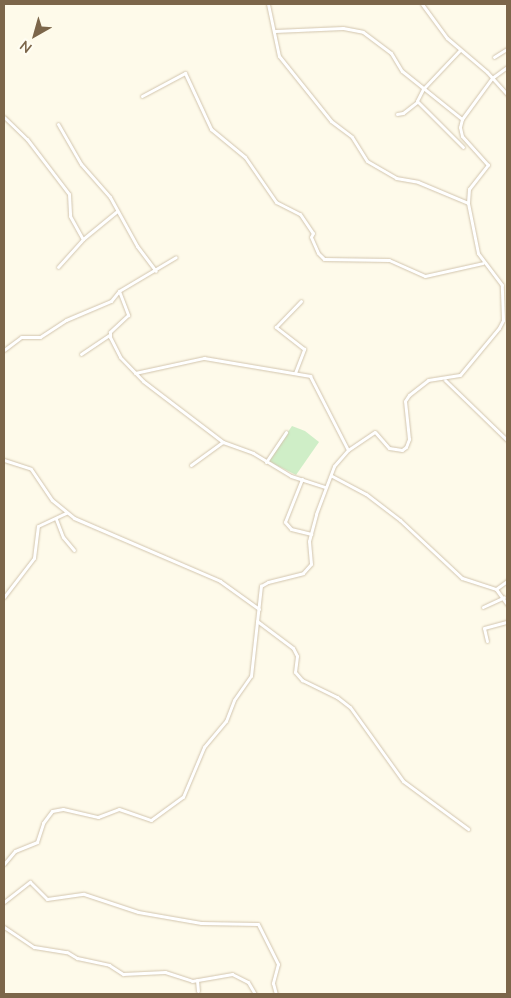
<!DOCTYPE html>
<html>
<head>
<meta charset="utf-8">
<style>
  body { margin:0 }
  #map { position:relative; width:511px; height:998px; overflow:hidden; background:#fefaea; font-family:Mulish,sans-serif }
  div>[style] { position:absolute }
  .green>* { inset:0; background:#cfeec7 }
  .roads { filter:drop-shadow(0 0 1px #d2c5ae) drop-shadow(0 0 1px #d2c5ae) }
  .minor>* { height:3px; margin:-1.5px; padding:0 1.5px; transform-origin:1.5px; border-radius:1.5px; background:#fff }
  span { translate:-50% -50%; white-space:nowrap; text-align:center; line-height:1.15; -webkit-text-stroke:4px #fffdf2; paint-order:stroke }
  .frame { position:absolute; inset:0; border:5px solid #7c664a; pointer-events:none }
  .north { position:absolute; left:10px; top:10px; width:50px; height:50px; -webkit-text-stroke:4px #fffdf2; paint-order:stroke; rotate:218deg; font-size:14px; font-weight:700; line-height:20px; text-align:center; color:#7c664a }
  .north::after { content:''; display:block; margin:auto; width:18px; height:22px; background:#7c664a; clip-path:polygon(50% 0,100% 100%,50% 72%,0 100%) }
</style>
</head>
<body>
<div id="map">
  <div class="green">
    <i style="clip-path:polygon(292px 426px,305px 431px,319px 442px,296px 475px,268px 461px)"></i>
  </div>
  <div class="roads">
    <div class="minor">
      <i style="left:268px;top:4px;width:53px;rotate:78.1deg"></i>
      <i style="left:279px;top:56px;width:83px;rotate:51.3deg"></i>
      <i style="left:331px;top:121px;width:26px;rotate:37deg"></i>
      <i style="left:352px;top:137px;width:28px;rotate:58deg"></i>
      <i style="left:367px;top:161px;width:34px;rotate:30deg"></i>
      <i style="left:396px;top:178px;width:22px;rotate:10deg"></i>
      <i style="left:418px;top:182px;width:54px;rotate:22.8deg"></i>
      <i style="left:422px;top:4px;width:42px;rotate:53.7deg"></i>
      <i style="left:447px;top:38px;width:52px;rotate:40.4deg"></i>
      <i style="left:487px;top:72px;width:30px;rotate:48deg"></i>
      <i style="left:275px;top:31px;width:68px;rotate:-2.5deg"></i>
      <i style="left:343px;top:28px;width:20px;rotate:11deg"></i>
      <i style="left:363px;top:32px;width:35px;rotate:37deg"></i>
      <i style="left:391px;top:53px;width:21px;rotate:59deg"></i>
      <i style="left:402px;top:71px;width:77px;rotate:38.7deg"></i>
      <i style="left:460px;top:50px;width:54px;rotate:133.5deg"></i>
      <i style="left:423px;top:89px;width:13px;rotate:117deg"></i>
      <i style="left:417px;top:101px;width:65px;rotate:45deg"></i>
      <i style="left:494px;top:57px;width:15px;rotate:-32deg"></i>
      <i style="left:142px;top:96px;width:49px;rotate:-28.1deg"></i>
      <i style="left:185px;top:73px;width:62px;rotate:65.1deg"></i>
      <i style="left:211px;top:129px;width:44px;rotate:39.5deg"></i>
      <i style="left:245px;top:157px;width:55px;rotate:55.4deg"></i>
      <i style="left:276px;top:202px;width:27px;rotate:27deg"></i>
      <i style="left:300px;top:214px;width:23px;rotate:56deg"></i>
      <i style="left:313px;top:233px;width:4px;rotate:117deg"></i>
      <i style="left:311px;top:237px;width:17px;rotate:66deg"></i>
      <i style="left:318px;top:253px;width:8px;rotate:45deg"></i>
      <i style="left:324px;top:259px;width:65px;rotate:0.9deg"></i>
      <i style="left:389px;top:260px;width:39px;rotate:24deg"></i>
      <i style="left:425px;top:276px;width:59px;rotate:-12.6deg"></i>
      <i style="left:397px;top:114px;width:6px;rotate:-9deg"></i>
      <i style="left:403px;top:113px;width:18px;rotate:-38deg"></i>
      <i style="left:4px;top:117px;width:32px;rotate:44deg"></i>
      <i style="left:27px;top:139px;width:69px;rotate:52.6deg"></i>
      <i style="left:69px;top:194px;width:22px;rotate:87deg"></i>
      <i style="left:70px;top:216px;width:26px;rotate:61deg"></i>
      <i style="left:58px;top:124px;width:46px;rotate:60.1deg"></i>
      <i style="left:81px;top:164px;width:44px;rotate:48.7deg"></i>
      <i style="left:110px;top:197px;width:56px;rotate:61.1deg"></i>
      <i style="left:137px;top:246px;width:31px;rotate:53deg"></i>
      <i style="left:58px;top:267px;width:38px;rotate:-48deg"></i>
      <i style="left:83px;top:239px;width:43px;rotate:-39.3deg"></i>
      <i style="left:119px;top:291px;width:26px;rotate:69deg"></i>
      <i style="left:128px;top:315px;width:25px;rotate:137deg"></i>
      <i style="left:110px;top:332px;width:5px;rotate:90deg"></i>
      <i style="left:110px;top:337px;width:22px;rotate:63deg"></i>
      <i style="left:120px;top:357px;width:33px;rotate:46deg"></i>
      <i style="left:143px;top:381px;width:101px;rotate:37.3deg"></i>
      <i style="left:223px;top:442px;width:32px;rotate:20deg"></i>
      <i style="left:253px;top:453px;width:44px;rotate:31.2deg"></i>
      <i style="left:291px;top:476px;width:36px;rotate:18deg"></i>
      <i style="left:4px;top:350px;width:21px;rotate:-37deg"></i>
      <i style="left:21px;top:337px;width:19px"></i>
      <i style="left:40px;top:337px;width:31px;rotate:-33deg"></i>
      <i style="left:66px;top:320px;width:49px;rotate:-22.9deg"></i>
      <i style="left:111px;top:301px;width:13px;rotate:-51deg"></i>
      <i style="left:119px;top:291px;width:66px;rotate:-30.8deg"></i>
      <i style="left:81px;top:354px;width:34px;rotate:-34deg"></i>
      <i style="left:135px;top:373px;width:71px;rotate:-12.3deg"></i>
      <i style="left:204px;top:358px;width:108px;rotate:9.6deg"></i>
      <i style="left:310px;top:376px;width:83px;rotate:62.8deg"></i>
      <i style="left:295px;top:373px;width:26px;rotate:-69deg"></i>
      <i style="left:304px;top:349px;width:36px;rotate:-142deg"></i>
      <i style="left:276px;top:327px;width:36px;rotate:-46deg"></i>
      <i style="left:445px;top:380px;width:86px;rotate:44.1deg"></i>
      <i style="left:4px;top:460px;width:28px;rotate:18deg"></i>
      <i style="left:31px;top:469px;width:37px;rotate:56deg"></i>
      <i style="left:52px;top:500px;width:28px;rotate:39deg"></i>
      <i style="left:74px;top:518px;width:159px;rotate:23.3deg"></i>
      <i style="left:220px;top:581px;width:48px;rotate:35.7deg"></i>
      <i style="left:266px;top:462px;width:36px;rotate:-56deg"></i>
      <i style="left:191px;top:465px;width:39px;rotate:-36deg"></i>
      <i style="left:332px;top:476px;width:38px;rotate:28deg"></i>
      <i style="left:366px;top:494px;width:43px;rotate:37.4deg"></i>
      <i style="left:400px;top:520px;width:85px;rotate:43.1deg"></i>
      <i style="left:462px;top:578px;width:36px;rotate:18deg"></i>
      <i style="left:496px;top:589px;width:19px;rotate:54deg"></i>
      <i style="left:302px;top:479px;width:46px;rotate:111.6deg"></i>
      <i style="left:285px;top:522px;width:9px;rotate:49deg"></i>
      <i style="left:291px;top:529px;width:21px;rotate:14deg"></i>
      <i style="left:56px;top:519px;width:19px;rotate:69deg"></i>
      <i style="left:63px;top:537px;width:17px;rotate:50deg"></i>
      <i style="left:496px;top:589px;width:14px;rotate:-36deg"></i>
      <i style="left:4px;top:597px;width:49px;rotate:-52.4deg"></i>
      <i style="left:34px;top:558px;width:32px;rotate:-83deg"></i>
      <i style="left:38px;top:526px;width:31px;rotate:-25deg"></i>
      <i style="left:483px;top:607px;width:23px;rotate:-25deg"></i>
      <i style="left:257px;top:621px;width:45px;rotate:36.9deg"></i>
      <i style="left:293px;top:648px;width:9px;rotate:63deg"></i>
      <i style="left:297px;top:656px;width:16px;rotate:97deg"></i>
      <i style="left:295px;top:672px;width:11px;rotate:49deg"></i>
      <i style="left:302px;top:680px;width:39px;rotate:26deg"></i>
      <i style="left:337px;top:697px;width:16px;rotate:38deg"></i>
      <i style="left:350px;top:707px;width:91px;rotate:54.4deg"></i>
      <i style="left:403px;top:781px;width:81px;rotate:36.4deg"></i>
      <i style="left:487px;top:641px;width:13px;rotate:-103deg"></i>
      <i style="left:484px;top:628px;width:24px;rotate:-15deg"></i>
      <i style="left:4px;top:864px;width:17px;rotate:-50deg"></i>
      <i style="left:15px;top:851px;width:24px;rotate:-22deg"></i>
      <i style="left:37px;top:842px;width:20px;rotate:-72deg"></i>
      <i style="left:43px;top:823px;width:15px;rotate:-53deg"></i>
      <i style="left:52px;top:811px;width:11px;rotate:-10deg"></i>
      <i style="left:63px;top:809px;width:36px;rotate:13deg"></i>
      <i style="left:98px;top:817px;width:22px;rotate:-21deg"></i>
      <i style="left:119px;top:809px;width:34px;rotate:19deg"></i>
      <i style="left:151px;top:820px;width:39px;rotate:-36deg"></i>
      <i style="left:183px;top:797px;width:54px;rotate:-67.2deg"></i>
      <i style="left:204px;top:747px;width:34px;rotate:-50deg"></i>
      <i style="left:226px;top:721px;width:22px;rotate:-69deg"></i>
      <i style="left:234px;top:700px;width:29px;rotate:-55deg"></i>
      <i style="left:251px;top:676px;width:91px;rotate:-83.7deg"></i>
      <i style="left:261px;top:586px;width:8px;rotate:-30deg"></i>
      <i style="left:268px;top:582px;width:36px;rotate:-14deg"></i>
      <i style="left:303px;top:573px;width:12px;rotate:-48deg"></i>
      <i style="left:311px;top:564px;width:23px;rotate:-95deg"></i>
      <i style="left:309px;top:541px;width:28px;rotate:-75deg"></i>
      <i style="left:316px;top:514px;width:51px;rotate:-69.4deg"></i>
      <i style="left:334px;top:466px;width:21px;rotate:-49deg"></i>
      <i style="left:348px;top:450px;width:32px;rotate:-34deg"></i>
      <i style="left:375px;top:432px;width:21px;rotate:49deg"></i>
      <i style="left:389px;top:448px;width:13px;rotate:9deg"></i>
      <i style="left:402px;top:450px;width:5px;rotate:-37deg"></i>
      <i style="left:406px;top:447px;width:9px;rotate:-69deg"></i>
      <i style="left:409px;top:439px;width:38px;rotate:-96deg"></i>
      <i style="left:405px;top:401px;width:7px;rotate:-56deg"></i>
      <i style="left:409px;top:395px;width:24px;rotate:-38deg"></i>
      <i style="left:428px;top:380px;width:32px;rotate:-9deg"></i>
      <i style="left:460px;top:375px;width:61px;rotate:-50.3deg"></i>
      <i style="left:499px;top:328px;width:9px;rotate:-63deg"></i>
      <i style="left:503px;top:320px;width:35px;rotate:-92deg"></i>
      <i style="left:502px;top:285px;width:40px;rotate:-127deg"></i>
      <i style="left:478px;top:253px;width:51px;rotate:-101.3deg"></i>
      <i style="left:468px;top:203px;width:14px;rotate:-86deg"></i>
      <i style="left:469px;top:189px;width:31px;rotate:-52deg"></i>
      <i style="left:488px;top:165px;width:39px;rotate:-132deg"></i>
      <i style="left:462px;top:136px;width:9px;rotate:-103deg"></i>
      <i style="left:460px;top:127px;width:8px;rotate:-76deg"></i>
      <i style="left:462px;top:119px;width:51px;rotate:-53.8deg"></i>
      <i style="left:492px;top:78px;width:19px;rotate:-36deg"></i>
      <i style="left:4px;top:902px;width:33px;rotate:-38deg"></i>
      <i style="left:30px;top:882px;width:24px;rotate:45deg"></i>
      <i style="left:47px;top:899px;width:37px;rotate:-8deg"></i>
      <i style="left:84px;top:894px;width:57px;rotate:18.4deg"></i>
      <i style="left:138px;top:912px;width:64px;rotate:9.9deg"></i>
      <i style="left:201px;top:923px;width:57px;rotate:1deg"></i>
      <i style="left:258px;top:924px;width:45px;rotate:63.4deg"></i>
      <i style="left:278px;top:964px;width:20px;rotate:105deg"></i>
      <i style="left:273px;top:983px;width:11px;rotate:75deg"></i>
      <i style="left:4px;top:927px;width:36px;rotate:34deg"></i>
      <i style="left:34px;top:947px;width:33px;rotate:9deg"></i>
      <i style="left:67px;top:952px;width:12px;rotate:31deg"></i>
      <i style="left:77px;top:958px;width:33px;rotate:12deg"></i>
      <i style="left:109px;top:965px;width:17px;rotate:33deg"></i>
      <i style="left:123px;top:974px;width:42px;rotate:-2.7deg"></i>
      <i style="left:165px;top:972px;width:28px;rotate:18deg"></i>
      <i style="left:192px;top:981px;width:41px;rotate:-9.9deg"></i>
      <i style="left:232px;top:974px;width:18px;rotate:27deg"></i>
      <i style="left:248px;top:982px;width:14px;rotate:60deg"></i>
      <i style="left:197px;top:980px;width:11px;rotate:85deg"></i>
    </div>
  </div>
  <div class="frame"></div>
  <div class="north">N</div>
</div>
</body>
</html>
